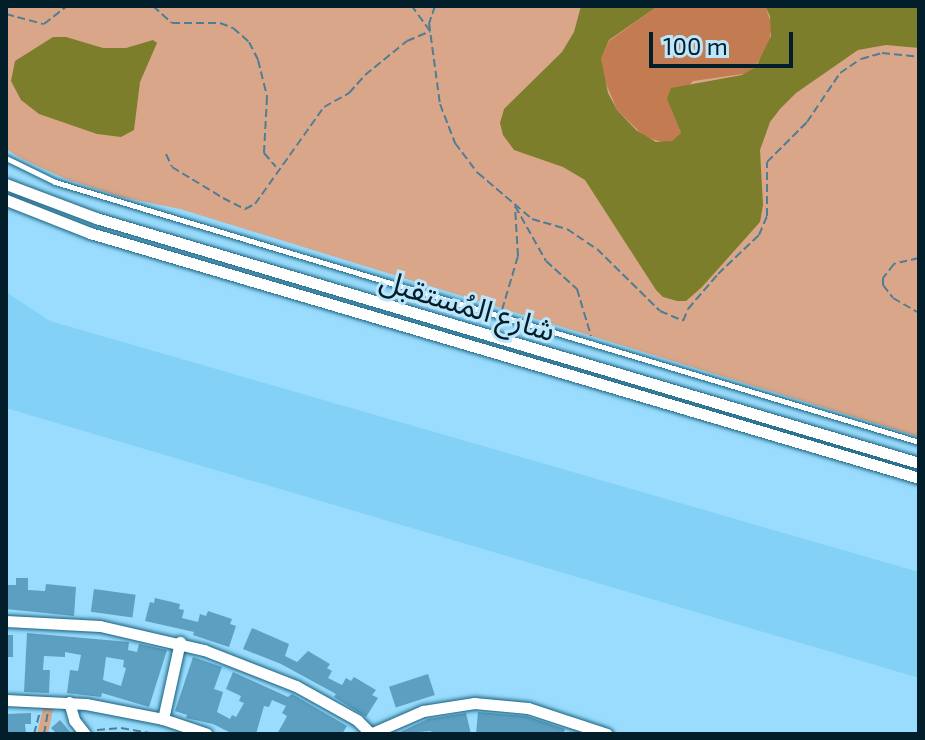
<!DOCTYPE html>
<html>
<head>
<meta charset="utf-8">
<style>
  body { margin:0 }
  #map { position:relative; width:925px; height:740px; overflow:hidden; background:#99dcfe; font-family:"Exo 2","Noto Sans Arabic",sans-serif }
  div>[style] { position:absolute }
  .built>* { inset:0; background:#84d1f7 }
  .green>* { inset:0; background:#d9a689 }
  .forest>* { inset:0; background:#c37c52 }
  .water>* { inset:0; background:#7c7e2b }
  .building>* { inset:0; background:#5d9fc0; transform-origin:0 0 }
  .path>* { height:2px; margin-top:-1px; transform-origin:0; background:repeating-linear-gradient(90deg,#4e7d94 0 8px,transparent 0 12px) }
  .roads { filter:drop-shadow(0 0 2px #18607d) drop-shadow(0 0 2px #18607d) }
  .service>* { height:5px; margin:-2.5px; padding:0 2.5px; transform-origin:2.5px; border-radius:2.5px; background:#fff }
  .minor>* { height:11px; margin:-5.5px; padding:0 5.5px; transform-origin:5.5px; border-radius:5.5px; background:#fff }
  span { translate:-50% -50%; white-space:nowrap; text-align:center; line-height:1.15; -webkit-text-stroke:6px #bee6fa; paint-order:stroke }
  .street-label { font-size:30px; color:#021e2a }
  .frame { position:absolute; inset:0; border:8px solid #021e2a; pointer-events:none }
  .scale { position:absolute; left:649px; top:32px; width:144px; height:36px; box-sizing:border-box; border:4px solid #021e2a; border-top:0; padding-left:10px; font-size:24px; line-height:28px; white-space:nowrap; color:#021e2a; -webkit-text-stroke:6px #bee6fa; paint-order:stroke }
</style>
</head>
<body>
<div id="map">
  <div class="built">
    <i style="clip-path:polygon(6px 292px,50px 321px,919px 572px,919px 678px,6px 408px)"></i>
  </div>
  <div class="green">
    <i style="clip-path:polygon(6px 6px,919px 6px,919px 437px,180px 209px,121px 197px,66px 179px,22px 159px,6px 149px)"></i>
    <i style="clip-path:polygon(44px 704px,54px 705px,48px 734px,37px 734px)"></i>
  </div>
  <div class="forest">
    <i style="clip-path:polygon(658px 6px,765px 6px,772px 25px,768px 48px,750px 73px,693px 81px,670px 106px,681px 133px,678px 139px,665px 143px,645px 137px,617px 110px,601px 71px,601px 59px,609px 41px)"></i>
  </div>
  <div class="water">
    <i style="clip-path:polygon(581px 6px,658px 6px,609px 40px,601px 59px,608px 93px,617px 110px,636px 130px,656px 142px,672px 141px,681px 133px,667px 99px,671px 88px,742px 75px,756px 67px,771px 36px,770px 16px,765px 6px,919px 6px,919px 48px,886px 45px,858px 50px,796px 93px,780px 109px,770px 122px,760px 150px,763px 205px,760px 222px,702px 287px,686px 301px,677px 301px,663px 297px,656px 290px,585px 180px,563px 167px,514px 150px,503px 135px,500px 123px,504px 109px,562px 52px,574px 32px)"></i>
    <i style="clip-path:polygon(53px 37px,66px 37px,103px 48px,126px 48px,153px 40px,157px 43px,140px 82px,134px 130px,121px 137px,97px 134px,39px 114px,21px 100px,11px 81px,15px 61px)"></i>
  </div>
  <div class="building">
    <i style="clip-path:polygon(16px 578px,28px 578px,28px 590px,45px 591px,46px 584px,76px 587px,74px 616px,6px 609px,6px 585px,16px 585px)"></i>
    <i style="left:94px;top:589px;width:42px;height:23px;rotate:8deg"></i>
    <i style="clip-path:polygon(155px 598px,180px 604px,179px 609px,184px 610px,182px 618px,198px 622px,200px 614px,206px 616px,208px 611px,232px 619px,230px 624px,236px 626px,229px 647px,193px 635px,194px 632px,145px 621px,150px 602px,154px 603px)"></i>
    <i style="clip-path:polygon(252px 628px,289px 644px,285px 656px,297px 662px,308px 651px,330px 664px,327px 668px,332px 671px,328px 678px,342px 685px,346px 678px,351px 681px,354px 677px,376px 690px,372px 695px,378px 698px,366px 717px,334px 697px,336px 694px,281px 664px,243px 649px)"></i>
    <i style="clip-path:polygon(evenodd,27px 633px,129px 642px,128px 650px,137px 652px,139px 644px,167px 650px,149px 707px,102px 693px,101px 697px,67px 693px,70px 670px,78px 671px,81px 655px,65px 652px,65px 657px,44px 656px,43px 670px,50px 670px,49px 693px,24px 692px,27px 633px,106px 657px,124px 660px,123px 667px,126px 668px,121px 686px,103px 680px,106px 657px)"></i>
    <i style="left:6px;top:635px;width:7px;height:22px"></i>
    <i style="clip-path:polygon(193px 657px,222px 667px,214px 689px,223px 692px,217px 712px,230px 719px,232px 715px,236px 717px,244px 703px,239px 701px,241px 696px,226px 689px,233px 672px,288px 697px,292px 694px,347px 726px,342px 734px,277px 734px,285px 720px,287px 716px,282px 713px,286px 706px,272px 700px,269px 707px,264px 706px,256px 734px,233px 734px,213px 724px,186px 718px,187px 715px,175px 711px)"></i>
    <i style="left:428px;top:674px;width:22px;height:41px;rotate:72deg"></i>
    <i style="clip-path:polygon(478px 712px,526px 716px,565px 729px,563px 734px,476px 734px)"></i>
    <i style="clip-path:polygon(31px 713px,31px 724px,25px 724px,26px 733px,6px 734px,6px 714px)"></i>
    <i style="clip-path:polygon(466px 713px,471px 734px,432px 734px,431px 731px,396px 734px,428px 719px)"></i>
    <i style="clip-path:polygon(60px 720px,72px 734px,57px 734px,51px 728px)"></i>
  </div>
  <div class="path">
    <i style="left:153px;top:6px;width:25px;rotate:42deg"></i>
    <i style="left:172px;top:23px;width:48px"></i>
    <i style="left:220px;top:23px;width:14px;rotate:21deg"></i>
    <i style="left:233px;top:28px;width:21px;rotate:41deg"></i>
    <i style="left:249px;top:42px;width:20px;rotate:63deg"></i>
    <i style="left:258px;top:60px;width:38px;rotate:76deg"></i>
    <i style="left:267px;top:97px;width:56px;rotate:93.1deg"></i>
    <i style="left:264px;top:153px;width:18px;rotate:49deg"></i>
    <i style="left:435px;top:6px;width:18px;rotate:109deg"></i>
    <i style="left:429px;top:23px;width:82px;rotate:82.3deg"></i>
    <i style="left:440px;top:104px;width:42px;rotate:69deg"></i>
    <i style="left:455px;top:143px;width:38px;rotate:53deg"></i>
    <i style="left:478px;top:173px;width:71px;rotate:40.4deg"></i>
    <i style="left:532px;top:219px;width:36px;rotate:16deg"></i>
    <i style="left:567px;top:229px;width:36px;rotate:34deg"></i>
    <i style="left:597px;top:249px;width:88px;rotate:44.5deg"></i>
    <i style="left:660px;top:311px;width:25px;rotate:23deg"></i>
    <i style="left:683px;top:321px;width:13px;rotate:-67deg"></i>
    <i style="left:688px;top:309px;width:46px;rotate:-49.4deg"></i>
    <i style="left:718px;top:274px;width:57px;rotate:-43.6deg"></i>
    <i style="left:759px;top:235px;width:21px;rotate:-67deg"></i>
    <i style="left:767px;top:216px;width:54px;rotate:-90deg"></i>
    <i style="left:767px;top:162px;width:57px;rotate:-45deg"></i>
    <i style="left:807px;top:122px;width:59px;rotate:-56deg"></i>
    <i style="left:840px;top:73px;width:25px;rotate:-34deg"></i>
    <i style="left:861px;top:59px;width:22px;rotate:-16deg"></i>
    <i style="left:882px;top:53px;width:37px;rotate:6deg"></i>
    <i style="left:6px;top:14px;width:39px;rotate:15deg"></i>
    <i style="left:44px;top:24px;width:29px;rotate:-38deg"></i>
    <i style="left:166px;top:154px;width:14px;rotate:65deg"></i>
    <i style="left:172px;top:167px;width:60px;rotate:31.3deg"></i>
    <i style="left:223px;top:198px;width:25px;rotate:27deg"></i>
    <i style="left:245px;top:209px;width:11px;rotate:-27deg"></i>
    <i style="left:255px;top:204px;width:119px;rotate:-54.6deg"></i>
    <i style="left:324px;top:107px;width:29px;rotate:-29deg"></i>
    <i style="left:349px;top:93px;width:24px;rotate:-48deg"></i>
    <i style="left:365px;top:75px;width:54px;rotate:-39deg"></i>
    <i style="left:407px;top:41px;width:25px;rotate:-23deg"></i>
    <i style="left:430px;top:31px;width:31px;rotate:-126deg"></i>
    <i style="left:515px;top:206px;width:63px;rotate:60.6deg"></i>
    <i style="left:546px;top:261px;width:42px;rotate:42.1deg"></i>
    <i style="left:577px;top:289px;width:49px;rotate:73.4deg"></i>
    <i style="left:919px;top:258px;width:26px;rotate:167deg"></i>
    <i style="left:894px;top:264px;width:18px;rotate:128deg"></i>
    <i style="left:883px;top:278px;width:7px;rotate:90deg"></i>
    <i style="left:883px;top:285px;width:16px;rotate:52deg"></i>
    <i style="left:893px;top:298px;width:30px;rotate:30deg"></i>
    <i style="left:502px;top:310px;width:56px;rotate:-73.5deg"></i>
    <i style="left:518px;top:256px;width:49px;rotate:-93.5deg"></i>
    <i style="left:97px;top:730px;width:24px;rotate:-5deg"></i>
    <i style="left:121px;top:728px;width:35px;rotate:10deg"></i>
    <i style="left:34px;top:734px;width:23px;rotate:-75deg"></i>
    <i style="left:44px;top:734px;width:22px;rotate:-80deg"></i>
  </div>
  <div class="roads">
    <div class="service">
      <i style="left:6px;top:158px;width:55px;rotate:26.1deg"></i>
      <i style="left:55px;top:182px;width:902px;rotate:16.75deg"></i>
    </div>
    <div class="minor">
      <i style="left:6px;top:184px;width:96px;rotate:20.7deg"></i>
      <i style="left:96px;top:218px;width:859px;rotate:16.58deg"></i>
      <i style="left:6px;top:200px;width:90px;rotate:21.4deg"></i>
      <i style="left:90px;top:233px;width:864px;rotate:16.46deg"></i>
      <i style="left:6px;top:621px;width:94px;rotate:3deg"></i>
      <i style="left:100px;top:626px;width:107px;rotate:13deg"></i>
      <i style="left:204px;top:650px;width:99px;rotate:21.4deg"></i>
      <i style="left:296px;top:686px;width:70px;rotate:29.1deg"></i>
      <i style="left:357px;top:720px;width:18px;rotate:45deg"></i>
      <i style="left:6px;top:700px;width:80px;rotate:2.9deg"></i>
      <i style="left:86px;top:704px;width:78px;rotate:11deg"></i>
      <i style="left:163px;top:719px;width:46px;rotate:18.8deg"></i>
      <i style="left:69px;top:702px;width:19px;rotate:74deg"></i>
      <i style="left:74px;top:720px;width:18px;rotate:52deg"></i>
      <i style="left:163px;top:719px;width:79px;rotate:-77.6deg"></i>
      <i style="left:370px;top:734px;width:58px;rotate:-23.5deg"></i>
      <i style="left:423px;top:711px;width:52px;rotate:-8.9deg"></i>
      <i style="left:474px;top:703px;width:54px;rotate:5.3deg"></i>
      <i style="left:528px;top:708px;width:83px;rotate:18.2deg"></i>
    </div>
  </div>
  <div class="street-label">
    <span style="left:468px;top:304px;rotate:17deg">شارع المُستقبل</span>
  </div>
  <div class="frame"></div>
  <div class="scale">100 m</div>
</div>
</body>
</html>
